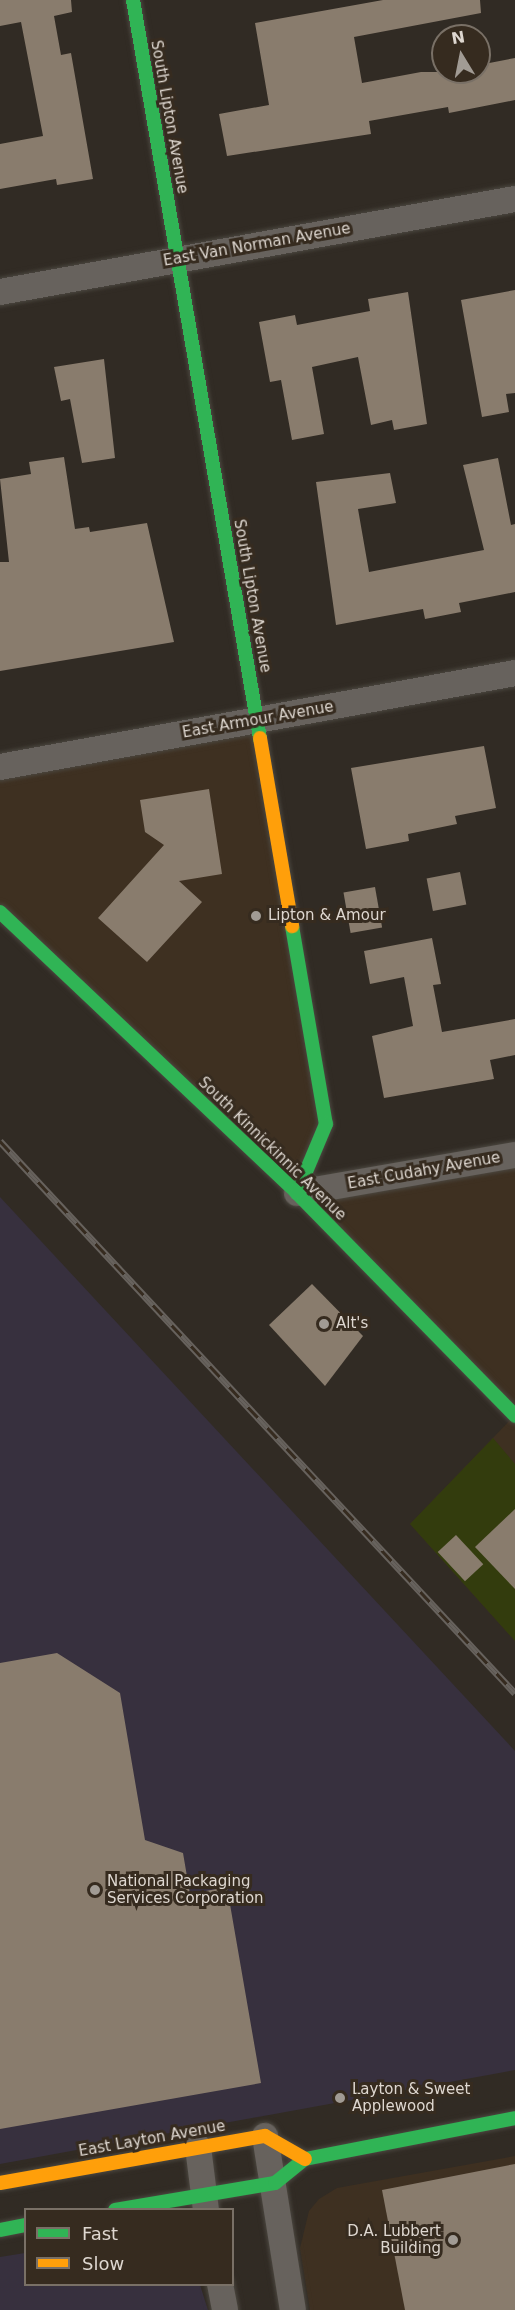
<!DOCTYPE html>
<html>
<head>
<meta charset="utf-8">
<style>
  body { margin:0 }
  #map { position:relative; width:515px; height:2310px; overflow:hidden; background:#312b24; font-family:"DejaVu Sans",sans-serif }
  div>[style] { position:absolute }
  .built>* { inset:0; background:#3e3021 }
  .industrial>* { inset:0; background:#37303e }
  .green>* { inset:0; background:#333c0d }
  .building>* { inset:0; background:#897c6d; transform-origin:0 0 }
  .roads { filter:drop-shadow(0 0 2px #4b4740) drop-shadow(0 0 2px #4b4740) }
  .street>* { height:26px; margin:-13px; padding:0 13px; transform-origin:13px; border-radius:13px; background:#67625d }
  .fast>* { height:14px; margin:-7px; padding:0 7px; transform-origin:7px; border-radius:7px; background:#30b455 }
  .slow>* { height:14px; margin:-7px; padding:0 7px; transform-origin:7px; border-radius:7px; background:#ff9f0a }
  .rail>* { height:7px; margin-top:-3.5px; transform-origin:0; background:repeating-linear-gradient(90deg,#362b1f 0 14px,#67625d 0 28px); box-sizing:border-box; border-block:2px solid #67625d }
  .dots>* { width:16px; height:16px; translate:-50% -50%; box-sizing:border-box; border:3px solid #362b1f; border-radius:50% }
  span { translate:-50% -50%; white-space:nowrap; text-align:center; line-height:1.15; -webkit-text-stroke:6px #362b1f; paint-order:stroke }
  .street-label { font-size:15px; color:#ded7d0 }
  .poi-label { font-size:15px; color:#ded7d0 }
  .left { translate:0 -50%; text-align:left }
  .right { translate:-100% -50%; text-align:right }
  .legend { position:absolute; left:24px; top:2208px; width:210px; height:78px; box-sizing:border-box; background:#362b1f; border:2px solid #797066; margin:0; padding:8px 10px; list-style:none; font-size:18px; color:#ded7d0 }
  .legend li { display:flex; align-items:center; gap:12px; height:30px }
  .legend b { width:30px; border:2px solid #797066 }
  .north { position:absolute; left:431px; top:24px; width:60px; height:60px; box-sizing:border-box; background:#362b1f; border:2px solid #797066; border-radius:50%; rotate:350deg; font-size:16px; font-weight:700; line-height:24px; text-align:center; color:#ded7d0 }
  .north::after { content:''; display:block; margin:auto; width:21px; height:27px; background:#a19b94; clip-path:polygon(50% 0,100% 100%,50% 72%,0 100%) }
</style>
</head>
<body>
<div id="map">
  <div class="built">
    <i style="clip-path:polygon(257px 720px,326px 1124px,298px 1193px,515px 1155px,515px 1641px,410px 1524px,514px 1416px,0 912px,0 767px)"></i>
    <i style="clip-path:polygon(515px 2156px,515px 2310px,310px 2310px,300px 2248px,309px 2211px,319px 2199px,337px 2188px)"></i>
  </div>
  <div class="industrial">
    <i style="clip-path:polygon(0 1197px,515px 1751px,515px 2070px,0 2164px)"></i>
    <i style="clip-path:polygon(25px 2253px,26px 2284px,200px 2285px,208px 2310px,0 2310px,0 2257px)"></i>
  </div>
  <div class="green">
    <i style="clip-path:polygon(493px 1438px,515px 1464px,515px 1641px,410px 1524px)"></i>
  </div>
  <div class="building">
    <i style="clip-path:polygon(0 0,71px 0,72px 12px,54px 16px,61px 55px,71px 53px,93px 179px,57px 185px,56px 179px,0 189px,0 144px,43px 136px,21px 22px,0 26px)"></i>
    <i style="clip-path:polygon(383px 0,480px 0,481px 13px,354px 37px,362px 83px,421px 72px,479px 72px,479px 65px,515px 58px,515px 100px,449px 113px,448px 107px,369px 121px,371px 134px,227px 156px,219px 114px,269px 105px,255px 23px)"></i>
    <i style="clip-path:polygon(515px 290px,515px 393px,506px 394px,509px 412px,482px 417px,461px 300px)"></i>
    <i style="clip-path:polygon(408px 292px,427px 424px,394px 430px,392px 420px,371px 425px,358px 357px,312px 367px,324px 434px,292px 440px,281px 380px,270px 382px,259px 322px,295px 315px,297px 325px,370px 311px,368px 299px)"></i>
    <i style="clip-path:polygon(104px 359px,115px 458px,82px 463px,70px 399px,61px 401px,54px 367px)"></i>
    <i style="clip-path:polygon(64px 457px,75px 529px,89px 527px,90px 532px,147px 523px,174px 642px,0 671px,0 562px,9px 562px,0 479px,31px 474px,29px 462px)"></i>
    <i style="clip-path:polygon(498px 458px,511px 525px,515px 524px,515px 592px,459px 603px,461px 612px,425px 619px,423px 609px,336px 625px,316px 482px,390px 473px,396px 503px,358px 509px,369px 572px,484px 550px,463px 465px)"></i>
    <i style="clip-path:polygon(484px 746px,496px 808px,455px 816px,457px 824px,408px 834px,409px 841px,366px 849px,351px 768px)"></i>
    <i style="clip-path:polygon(209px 789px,222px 874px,179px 881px,202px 902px,147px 962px,98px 918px,164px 845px,145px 832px,140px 800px)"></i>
    <i style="left:460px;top:872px;width:33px;height:34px;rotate:79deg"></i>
    <i style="left:375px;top:887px;width:41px;height:32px;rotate:80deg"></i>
    <i style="clip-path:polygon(432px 938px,441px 984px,433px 985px,442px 1032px,515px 1019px,515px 1055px,490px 1060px,494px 1079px,384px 1098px,372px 1036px,413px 1026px,404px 977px,370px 984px,364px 951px)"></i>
    <i style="clip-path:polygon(312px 1284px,363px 1336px,325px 1386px,269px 1325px)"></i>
    <i style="clip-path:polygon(515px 1509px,515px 1589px,475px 1547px)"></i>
    <i style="left:456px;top:1535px;width:40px;height:25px;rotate:47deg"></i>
    <i style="clip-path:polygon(57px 1653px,120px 1693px,145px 1840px,183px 1853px,190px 1894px,227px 1887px,261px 2083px,0 2129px,0 1663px)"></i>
    <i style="clip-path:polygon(515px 2164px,515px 2310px,405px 2310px,382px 2190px)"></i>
  </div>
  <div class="roads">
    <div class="street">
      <i style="left:0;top:292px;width:523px;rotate:-10.24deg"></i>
      <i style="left:0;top:767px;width:524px;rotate:-10.34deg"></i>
      <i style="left:297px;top:1193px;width:221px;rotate:-9.9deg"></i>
      <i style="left:265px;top:2136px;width:176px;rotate:80.9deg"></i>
      <i style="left:198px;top:2147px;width:64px;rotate:82.8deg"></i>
      <i style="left:220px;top:2284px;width:26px;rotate:79deg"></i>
    </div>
    <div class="fast">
      <i style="left:133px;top:0;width:749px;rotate:80.24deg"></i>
      <i style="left:0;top:912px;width:409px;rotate:43.4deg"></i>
      <i style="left:297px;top:1193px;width:312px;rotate:45.6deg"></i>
      <i style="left:292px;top:926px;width:201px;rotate:80.3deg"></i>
      <i style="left:326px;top:1124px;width:75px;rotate:112.8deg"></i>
      <i style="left:115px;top:2210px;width:162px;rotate:-9.6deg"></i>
      <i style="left:275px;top:2183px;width:38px;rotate:-39deg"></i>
      <i style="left:305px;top:2159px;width:214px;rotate:-11deg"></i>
      <i style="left:0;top:2230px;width:26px;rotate:-11deg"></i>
    </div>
    <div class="slow">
      <i style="left:260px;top:738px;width:191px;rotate:80.3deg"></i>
      <i style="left:0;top:2183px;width:269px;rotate:-10.1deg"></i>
      <i style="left:265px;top:2136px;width:46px;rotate:29.9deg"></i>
    </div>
  </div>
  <div class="rail">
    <i style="left:0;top:1141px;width:755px;rotate:46.99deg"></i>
  </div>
  <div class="dots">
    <i style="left:256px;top:916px;background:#a19b94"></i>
    <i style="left:324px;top:1324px;background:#a19b94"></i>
    <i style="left:95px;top:1890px;background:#a19b94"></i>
    <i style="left:340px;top:2098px;background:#a19b94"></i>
    <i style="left:453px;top:2240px;background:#a19b94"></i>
  </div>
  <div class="street-label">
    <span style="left:169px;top:117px;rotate:80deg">South Lipton Avenue</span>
    <span style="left:257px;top:245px;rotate:-10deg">East Van Norman Avenue</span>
    <span style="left:252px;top:596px;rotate:80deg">South Lipton Avenue</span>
    <span style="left:258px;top:720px;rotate:-10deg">East Armour Avenue</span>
    <span style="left:272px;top:1149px;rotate:44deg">South Kinnickinnic Avenue</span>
    <span style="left:424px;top:1171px;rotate:-10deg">East Cudahy Avenue</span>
    <span style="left:152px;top:2139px;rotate:-10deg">East Layton Avenue</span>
  </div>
  <div class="poi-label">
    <span class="left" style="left:268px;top:916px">Lipton &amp; Amour</span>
    <span class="left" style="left:336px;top:1324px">Alt's</span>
    <span class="left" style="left:107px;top:1890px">National Packaging<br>Services Corporation</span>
    <span class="left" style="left:352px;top:2098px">Layton &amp; Sweet<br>Applewood</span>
    <span class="right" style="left:441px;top:2240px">D.A. Lubbert<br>Building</span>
  </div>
  <ul class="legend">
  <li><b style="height:8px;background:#30b455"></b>Fast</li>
  <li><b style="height:8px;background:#ff9f0a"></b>Slow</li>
  </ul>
  <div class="north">N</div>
</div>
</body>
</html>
